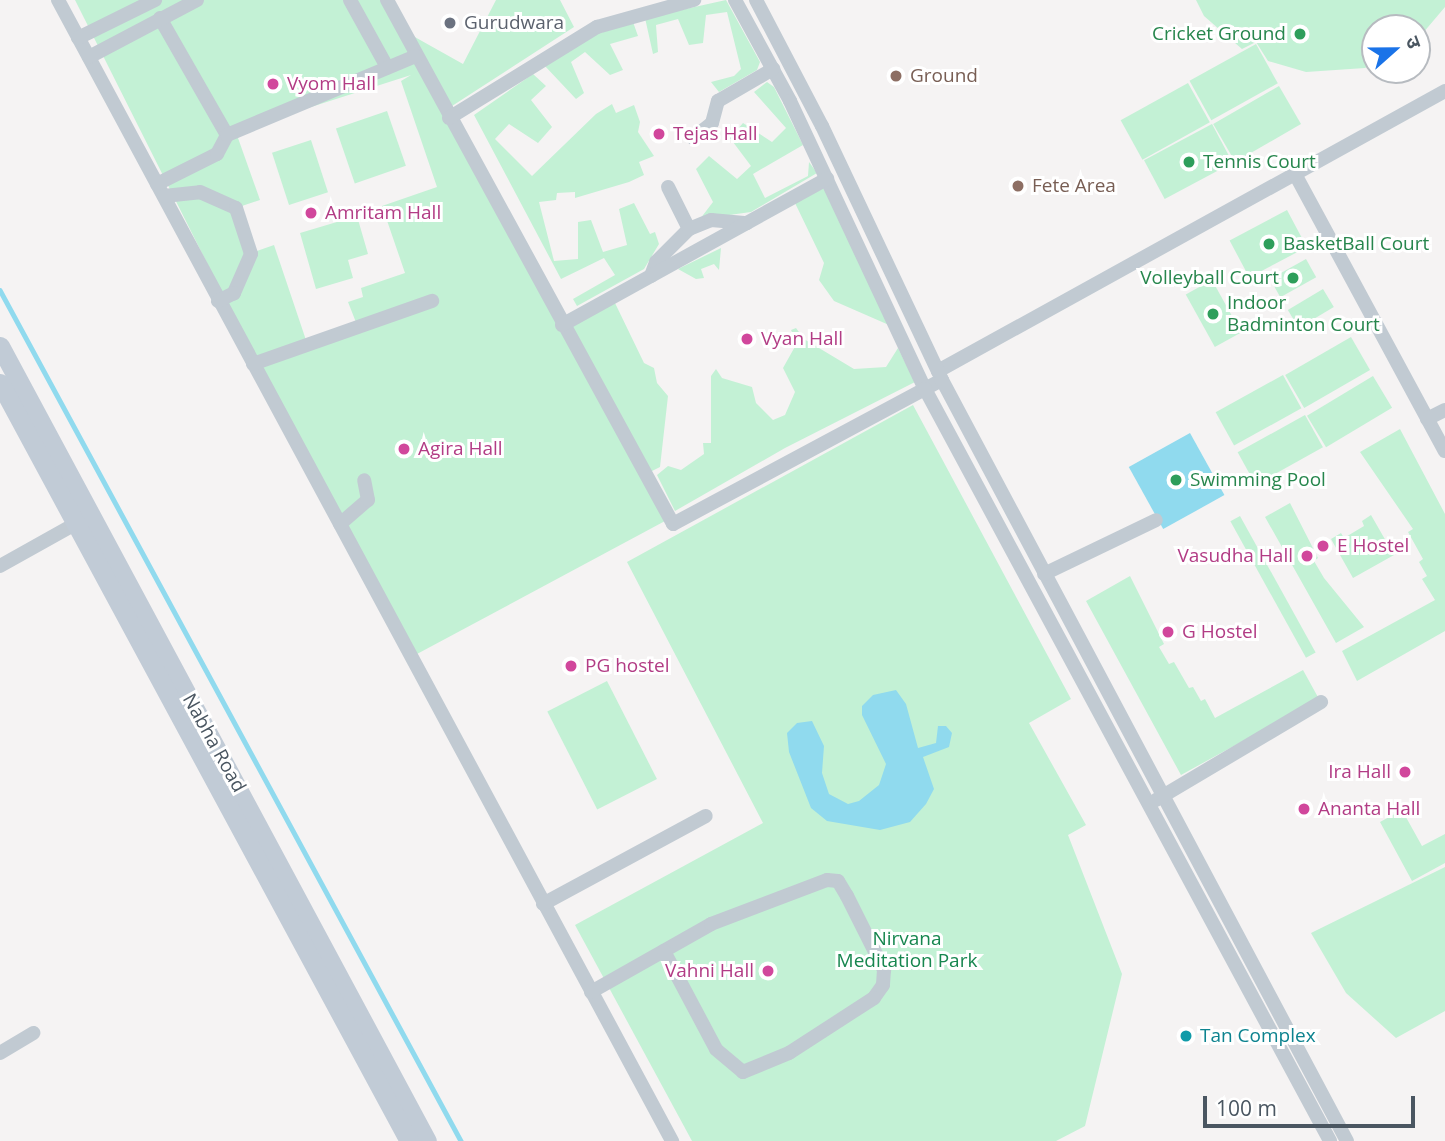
<!DOCTYPE html>
<html>
<head>
<meta charset="utf-8">
<style>
  body { margin:0 }
  #map { position:relative; width:1445px; height:1141px; overflow:hidden; background:#f5f3f3; font-family:"Open Sans","Noto Sans Devanagari",sans-serif }
  div>[style] { position:absolute }
  .green>* { inset:0; background:#c3f1d5; transform-origin:0 0 }
  .water>* { inset:0; background:#90daee; transform-origin:0 0 }
  .stream>* { height:4.5px; margin:-2.25px; padding:0 2.25px; transform-origin:2.25px; border-radius:2.25px; background:#90daee }
  .street>* { height:14px; margin:-7px; padding:0 7px; transform-origin:7px; border-radius:7px; background:#c1cad2 }
  .secondary>* { height:19px; margin:-9.5px; padding:0 9.5px; transform-origin:9.5px; border-radius:9.5px; background:#c1cbd6 }
  .dots>* { width:19px; height:19px; translate:-50% -50%; box-sizing:border-box; border:4px solid #fff; border-radius:50% }
  span { translate:-50% -50%; white-space:nowrap; text-align:center; line-height:1.15; -webkit-text-stroke:6px #fff; paint-order:stroke }
  .worship-label { font-size:19px; color:#5b616d }
  .left { translate:0 -50%; text-align:left }
  .leisure-label { font-size:19px; color:#27864d }
  .right { translate:-100% -50%; text-align:right }
  .education-label { font-size:19px; color:#785e54 }
  .hotel-label { font-size:19px; color:#b23c85 }
  .street-label { font-size:19px; color:#4a5661 }
  .park-label { font-size:19px; color:#17864f }
  .culture-label { font-size:19px; color:#0d838f }
  .north { position:absolute; left:1361px; top:14px; width:70px; height:70px; box-sizing:border-box; background:#fff; border:2px solid #b7bbc0; border-radius:50%; rotate:69deg; font-size:19px; font-weight:700; line-height:28px; text-align:center; color:#4a5661 }
  .north::after { content:''; display:block; margin:auto; width:24px; height:32px; background:#1a73e8; clip-path:polygon(50% 0,100% 100%,50% 72%,0 100%) }
  .scale { position:absolute; left:1203px; top:1096px; width:212px; height:32px; box-sizing:border-box; border:4px solid #4a5661; border-top:0; padding-left:9px; font-size:21px; line-height:24px; white-space:nowrap; color:#4a5661; -webkit-text-stroke:5px #fff; paint-order:stroke }
</style>
</head>
<body>
<div id="map">
  <div class="green">
    <i style="clip-path:polygon(evenodd,75px 0,381px 0,665px 521px,417px 654px,218px 285px,75px 0,411px 75px,401px 81px,437px 187px,382px 206px,405px 273px,361px 288px,363px 297px,348px 302px,359px 330px,308px 346px,274px 245px,251px 253px,236px 208px,260px 200px,238px 138px,242px 129px,411px 75px)"></i>
    <i style="clip-path:polygon(496px 0,560px 0,574px 27px,452px 106px,413px 36px,463px 64px)"></i>
    <i style="clip-path:polygon(726px 0,760px 62px,757px 70px,719px 92px,711px 82px,734px 76px,741px 69px,727px 12px,706px 15px,703px 43px,689px 45px,678px 19px,656px 25px,658px 52px,653px 54px,645px 18px)"></i>
    <i style="clip-path:polygon(1196px 0,1445px 0,1445px 7px,1417px 40px,1417px 28px,1375px 28px,1375px 62px,1365px 68px,1306px 72px,1268px 61px,1256px 42px,1242px 49px,1204px 16px)"></i>
    <i style="clip-path:polygon(633px 22px,638px 36px,610px 44px,623px 70px,610px 75px,585px 52px,571px 62px,584px 93px,576px 99px,544px 65px,561px 46px)"></i>
    <i style="left:1256px;top:44px;width:45px;height:76px;rotate:61deg"></i>
    <i style="clip-path:polygon(533px 74px,546px 86px,531px 100px,552px 127px,538px 143px,509px 124px,495px 139px,532px 176px,596px 114px,612px 104px,616px 113px,634px 105px,640px 122px,638px 132px,654px 156px,639px 162px,644px 175px,629px 182px,575px 198px,575px 192px,557px 193px,556px 200px,539px 202px,554px 261px,578px 259px,578px 222px,591px 220px,603px 252px,627px 245px,619px 209px,634px 203px,650px 234px,655px 232px,659px 244px,644px 269px,577px 306px,573px 299px,615px 275px,604px 258px,561px 279px,474px 115px)"></i>
    <i style="clip-path:polygon(767px 82px,774px 87px,803px 145px,753px 174px,765px 198px,808px 176px,809px 162px,817px 173px,751px 212px,700px 219px,713px 202px,696px 169px,709px 156px,737px 179px,751px 166px,730px 138px,743px 123px,772px 142px,786px 128px,754px 92px)"></i>
    <i style="left:1188px;top:83px;width:45px;height:77px;rotate:61deg"></i>
    <i style="left:1279px;top:86px;width:44px;height:76px;rotate:60deg"></i>
    <i style="left:387px;top:111px;width:58px;height:54px;rotate:71deg"></i>
    <i style="left:1212px;top:124px;width:44px;height:77px;rotate:62deg"></i>
    <i style="left:311px;top:140px;width:55px;height:41px;rotate:72deg"></i>
    <i style="clip-path:polygon(824px 188px,889px 325px,834px 301px,819px 280px,824px 263px,795px 203px)"></i>
    <i style="left:1287px;top:210px;width:42px;height:65px;rotate:62deg"></i>
    <i style="clip-path:polygon(357px 216px,368px 254px,348px 260px,353px 278px,316px 289px,300px 233px)"></i>
    <i style="clip-path:polygon(721px 248px,719px 270px,714px 264px,701px 269px,704px 278px,696px 279px,678px 269px)"></i>
    <i style="left:1306px;top:259px;width:21px;height:41px;rotate:61deg"></i>
    <i style="left:1212px;top:280px;width:60px;height:30px;rotate:61deg"></i>
    <i style="left:1323px;top:289px;width:21px;height:41px;rotate:59deg"></i>
    <i style="clip-path:polygon(615px 303px,644px 363px,654px 368px,657px 383px,668px 396px,660px 467px,650px 472px,570px 327px)"></i>
    <i style="clip-path:polygon(796px 328px,804px 339px,854px 369px,886px 367px,898px 348px,915px 382px,785px 448px,675px 511px,657px 475px,668px 466px,681px 470px,704px 454px,703px 443px,711px 443px,711px 376px,716px 369px,722px 378px,752px 387px,756px 403px,773px 420px,785px 415px,795px 392px,783px 368px,797px 343px,791px 330px)"></i>
    <i style="left:1351px;top:337px;width:38px;height:76px;rotate:60deg"></i>
    <i style="left:1283px;top:375px;width:38px;height:77px;rotate:61deg"></i>
    <i style="left:1373px;top:376px;width:37px;height:77px;rotate:59deg"></i>
    <i style="clip-path:polygon(913px 405px,1071px 699px,1029px 723px,1086px 825px,1068px 835px,1122px 974px,1085px 1126px,1056px 1141px,692px 1141px,575px 925px,763px 823px,627px 562px)"></i>
    <i style="left:1305px;top:415px;width:37px;height:77px;rotate:61deg"></i>
    <i style="clip-path:polygon(1400px 429px,1445px 514px,1445px 631px,1357px 681px,1342px 651px,1435px 600px,1422px 579px,1427px 576px,1419px 562px,1423px 559px,1408px 532px,1413px 529px,1360px 452px)"></i>
    <i style="clip-path:polygon(1290px 503px,1318px 558px,1314px 561px,1324px 578px,1364px 627px,1336px 643px,1265px 517px)"></i>
    <i style="clip-path:polygon(1371px 515px,1394px 555px,1353px 578px,1331px 539px,1341px 533px,1344px 538px,1364px 526px,1362px 521px)"></i>
    <i style="left:1240px;top:516px;width:156px;height:11px;rotate:61deg"></i>
    <i style="clip-path:polygon(1130px 576px,1164px 644px,1159px 647px,1169px 664px,1174px 662px,1189px 688px,1193px 687px,1201px 701px,1205px 699px,1215px 718px,1303px 670px,1319px 699px,1181px 775px,1086px 601px)"></i>
    <i style="left:607px;top:681px;width:110px;height:67px;rotate:63deg"></i>
    <i style="clip-path:polygon(1402px 810px,1422px 846px,1445px 834px,1445px 863px,1412px 881px,1380px 822px)"></i>
    <i style="clip-path:polygon(1445px 867px,1445px 1011px,1396px 1038px,1346px 993px,1311px 933px)"></i>
  </div>
  <div class="water">
    <i style="left:1190px;top:433px;width:71px;height:70px;rotate:61deg"></i>
    <i style="clip-path:polygon(896px 690px,906px 704px,918px 748px,936px 743px,938px 726px,946px 726px,952px 733px,949px 747px,923px 757px,934px 789px,926px 804px,910px 822px,880px 830px,827px 821px,811px 808px,789px 752px,787px 733px,797px 723px,812px 721px,824px 746px,822px 773px,829px 794px,848px 804px,859px 801px,879px 785px,886px 764px,862px 715px,862px 706px,873px 695px)"></i>
  </div>
  <div class="stream">
    <i style="left:0;top:290px;width:968px;rotate:61.55deg"></i>
  </div>
  <div class="street">
    <i style="left:58px;top:0;width:1296px;rotate:61.71deg"></i>
    <i style="left:350px;top:0;width:77px;rotate:61.1deg"></i>
    <i style="left:387px;top:0;width:597px;rotate:61.37deg"></i>
    <i style="left:673px;top:524px;width:305px;rotate:-28.2deg"></i>
    <i style="left:942px;top:380px;width:10px;rotate:-114deg"></i>
    <i style="left:938px;top:371px;width:579px;rotate:-28.91deg"></i>
    <i style="left:735px;top:0;width:115px;rotate:61.4deg"></i>
    <i style="left:790px;top:101px;width:318px;rotate:64.9deg"></i>
    <i style="left:925px;top:389px;width:854px;rotate:61.69deg"></i>
    <i style="left:756px;top:0;width:142px;rotate:62.4deg"></i>
    <i style="left:822px;top:126px;width:271px;rotate:64.7deg"></i>
    <i style="left:160px;top:18px;width:135px;rotate:60.2deg"></i>
    <i style="left:78px;top:38px;width:86px;rotate:-26.3deg"></i>
    <i style="left:89px;top:57px;width:122px;rotate:-27.8deg"></i>
    <i style="left:449px;top:118px;width:174px;rotate:-31.6deg"></i>
    <i style="left:597px;top:27px;width:101px;rotate:-15.6deg"></i>
    <i style="left:693px;top:138px;width:24px;rotate:-38deg"></i>
    <i style="left:712px;top:123px;width:23px;rotate:-75deg"></i>
    <i style="left:718px;top:101px;width:64px;rotate:-30.2deg"></i>
    <i style="left:1295px;top:174px;width:315px;rotate:61.6deg"></i>
    <i style="left:157px;top:184px;width:67px;rotate:-26.6deg"></i>
    <i style="left:217px;top:154px;width:21px;rotate:-62deg"></i>
    <i style="left:227px;top:135px;width:205px;rotate:-22.7deg"></i>
    <i style="left:668px;top:187px;width:47px;rotate:63.4deg"></i>
    <i style="left:164px;top:196px;width:36px;rotate:-6deg"></i>
    <i style="left:200px;top:192px;width:39px;rotate:24deg"></i>
    <i style="left:236px;top:208px;width:48px;rotate:71.9deg"></i>
    <i style="left:251px;top:254px;width:43px;rotate:113.6deg"></i>
    <i style="left:234px;top:293px;width:18px;rotate:153deg"></i>
    <i style="left:651px;top:276px;width:15px;rotate:-70deg"></i>
    <i style="left:656px;top:262px;width:47px;rotate:-45deg"></i>
    <i style="left:689px;top:229px;width:24px;rotate:-22deg"></i>
    <i style="left:711px;top:220px;width:36px;rotate:5deg"></i>
    <i style="left:562px;top:325px;width:303px;rotate:-28.9deg"></i>
    <i style="left:253px;top:364px;width:190px;rotate:-19.4deg"></i>
    <i style="left:942px;top:380px;width:862px;rotate:61.98deg"></i>
    <i style="left:1427px;top:419px;width:20px;rotate:-27deg"></i>
    <i style="left:340px;top:524px;width:37px;rotate:-41deg"></i>
    <i style="left:368px;top:500px;width:20px;rotate:-101deg"></i>
    <i style="left:0;top:566px;width:96px;rotate:-29.2deg"></i>
    <i style="left:1044px;top:574px;width:124px;rotate:-25.7deg"></i>
    <i style="left:1156px;top:800px;width:192px;rotate:-30.7deg"></i>
    <i style="left:543px;top:904px;width:185px;rotate:-28.4deg"></i>
    <i style="left:591px;top:992px;width:138px;rotate:-29.5deg"></i>
    <i style="left:711px;top:924px;width:124px;rotate:-20.8deg"></i>
    <i style="left:827px;top:880px;width:11px;rotate:5deg"></i>
    <i style="left:838px;top:881px;width:17px;rotate:59deg"></i>
    <i style="left:847px;top:896px;width:83px;rotate:63.4deg"></i>
    <i style="left:884px;top:970px;width:15px;rotate:94deg"></i>
    <i style="left:883px;top:985px;width:16px;rotate:125deg"></i>
    <i style="left:874px;top:998px;width:101px;rotate:147.1deg"></i>
    <i style="left:789px;top:1053px;width:50px;rotate:157.6deg"></i>
    <i style="left:743px;top:1072px;width:35px;rotate:-140deg"></i>
    <i style="left:716px;top:1049px;width:111px;rotate:-118deg"></i>
    <i style="left:0;top:1053px;width:39px;rotate:-31deg"></i>
  </div>
  <div class="secondary">
    <i style="left:0;top:346px;width:902px;rotate:61.76deg"></i>
    <i style="left:0;top:383px;width:861px;rotate:61.65deg"></i>
  </div>
  <div class="dots">
    <i style="left:450px;top:23px;background:#6b7280"></i>
    <i style="left:1300px;top:34px;background:#2e9e5b"></i>
    <i style="left:896px;top:76px;background:#8d6e63"></i>
    <i style="left:273px;top:84px;background:#d1479c"></i>
    <i style="left:659px;top:134px;background:#d1479c"></i>
    <i style="left:1189px;top:162px;background:#2e9e5b"></i>
    <i style="left:1018px;top:186px;background:#8d6e63"></i>
    <i style="left:311px;top:213px;background:#d1479c"></i>
    <i style="left:1269px;top:244px;background:#2e9e5b"></i>
    <i style="left:1293px;top:278px;background:#2e9e5b"></i>
    <i style="left:1213px;top:314px;background:#2e9e5b"></i>
    <i style="left:747px;top:339px;background:#d1479c"></i>
    <i style="left:404px;top:449px;background:#d1479c"></i>
    <i style="left:1176px;top:480px;background:#2e9e5b"></i>
    <i style="left:1323px;top:546px;background:#d1479c"></i>
    <i style="left:1307px;top:556px;background:#d1479c"></i>
    <i style="left:1168px;top:632px;background:#d1479c"></i>
    <i style="left:571px;top:666px;background:#d1479c"></i>
    <i style="left:1405px;top:772px;background:#d1479c"></i>
    <i style="left:1304px;top:809px;background:#d1479c"></i>
    <i style="left:768px;top:971px;background:#d1479c"></i>
    <i style="left:1186px;top:1036px;background:#0f9aa8"></i>
  </div>
  <div class="worship-label">
    <span class="left" style="left:464px;top:23px">Gurudwara</span>
  </div>
  <div class="leisure-label">
    <span class="right" style="left:1286px;top:34px">Cricket Ground</span>
    <span class="left" style="left:1203px;top:162px">Tennis Court</span>
    <span class="left" style="left:1283px;top:244px">BasketBall Court</span>
    <span class="right" style="left:1279px;top:278px">Volleyball Court</span>
    <span class="left" style="left:1227px;top:314px">Indoor<br>Badminton Court</span>
    <span class="left" style="left:1190px;top:480px">Swimming Pool</span>
  </div>
  <div class="education-label">
    <span class="left" style="left:910px;top:76px">Ground</span>
    <span class="left" style="left:1032px;top:186px">Fete Area</span>
  </div>
  <div class="hotel-label">
    <span class="left" style="left:287px;top:84px">Vyom Hall</span>
    <span class="left" style="left:673px;top:134px">Tejas Hall</span>
    <span class="left" style="left:325px;top:213px">Amritam Hall</span>
    <span class="left" style="left:761px;top:339px">Vyan Hall</span>
    <span class="left" style="left:418px;top:449px">Agira Hall</span>
    <span class="left" style="left:1337px;top:546px">E Hostel</span>
    <span class="right" style="left:1293px;top:556px">Vasudha Hall</span>
    <span class="left" style="left:1182px;top:632px">G Hostel</span>
    <span class="left" style="left:585px;top:666px">PG hostel</span>
    <span class="right" style="left:1391px;top:772px">Ira Hall</span>
    <span class="left" style="left:1318px;top:809px">Ananta Hall</span>
    <span class="right" style="left:754px;top:971px">Vahni Hall</span>
  </div>
  <div class="street-label">
    <span style="left:214px;top:743px;rotate:61deg">Nabha Road</span>
  </div>
  <div class="park-label">
    <span style="left:907px;top:950px">Nirvana<br>Meditation Park</span>
  </div>
  <div class="culture-label">
    <span class="left" style="left:1200px;top:1036px">Tan Complex</span>
  </div>
  <div class="north">उ</div>
  <div class="scale">100 m</div>
</div>
</body>
</html>
